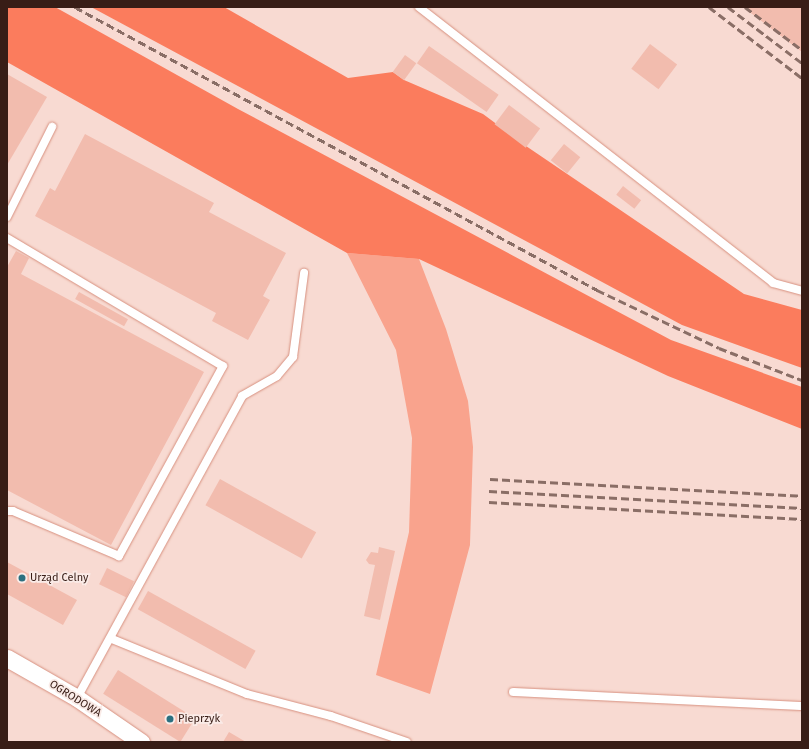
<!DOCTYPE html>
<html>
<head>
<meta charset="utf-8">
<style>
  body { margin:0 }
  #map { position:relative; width:809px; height:749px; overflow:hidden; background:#f8dad2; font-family:"Fira Sans",sans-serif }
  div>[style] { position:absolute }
  .green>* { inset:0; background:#f9a38d }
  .forest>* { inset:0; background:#fb7c5d }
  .building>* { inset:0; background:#f2bcae; transform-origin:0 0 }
  .roads { filter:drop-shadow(0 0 1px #d7907f) drop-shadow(0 0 1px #d7907f) }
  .lane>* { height:8px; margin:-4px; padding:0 4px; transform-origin:4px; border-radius:4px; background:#fff }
  .street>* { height:17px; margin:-8.5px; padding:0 8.5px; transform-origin:8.5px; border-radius:8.5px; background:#fff }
  .rail>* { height:3px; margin-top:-1.5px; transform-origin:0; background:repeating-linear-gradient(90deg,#8a6e66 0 8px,transparent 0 12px) }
  .dots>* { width:11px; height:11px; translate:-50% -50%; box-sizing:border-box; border:2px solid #faebe7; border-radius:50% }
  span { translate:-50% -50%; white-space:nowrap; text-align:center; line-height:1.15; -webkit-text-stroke:3.5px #faebe7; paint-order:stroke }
  .poi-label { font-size:11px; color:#381d16 }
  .left { translate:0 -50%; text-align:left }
  .street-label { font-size:11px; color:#381d16 }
  .frame { position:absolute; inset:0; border:8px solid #381d16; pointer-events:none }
</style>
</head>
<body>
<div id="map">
  <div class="green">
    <i style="clip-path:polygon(347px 253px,419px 259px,446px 329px,468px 401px,473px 447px,470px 545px,430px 694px,376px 675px,409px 532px,412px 438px,396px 350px)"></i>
  </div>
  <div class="forest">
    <i style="clip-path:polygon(7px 7px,55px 7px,238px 109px,671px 340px,802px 387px,802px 429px,668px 376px,419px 259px,347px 253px,7px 62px)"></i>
    <i style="clip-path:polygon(91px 7px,224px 7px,348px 78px,393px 72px,404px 80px,483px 114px,526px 146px,744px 294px,802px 310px,802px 368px,682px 325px)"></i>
  </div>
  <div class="building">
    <i style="clip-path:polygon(743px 7px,802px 7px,802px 52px)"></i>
    <i style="left:650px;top:44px;width:34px;height:31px;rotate:37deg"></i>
    <i style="left:429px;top:46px;width:85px;height:21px;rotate:35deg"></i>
    <i style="left:405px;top:55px;width:14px;height:21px;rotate:36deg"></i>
    <i style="clip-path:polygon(7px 74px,47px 97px,7px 165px)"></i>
    <i style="left:509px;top:105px;width:39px;height:24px;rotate:37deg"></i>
    <i style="clip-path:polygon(85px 134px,214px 203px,209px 212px,286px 253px,263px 296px,270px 300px,248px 340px,212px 321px,216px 313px,35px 216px,50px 188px,55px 191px)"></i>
    <i style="left:564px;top:144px;width:21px;height:21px;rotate:39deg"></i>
    <i style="left:623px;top:186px;width:23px;height:11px;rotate:38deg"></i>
    <i style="clip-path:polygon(16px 251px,29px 258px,21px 274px,204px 372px,111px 545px,7px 490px,7px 267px)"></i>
    <i style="left:79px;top:292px;width:56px;height:8px;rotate:29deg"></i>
    <i style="left:220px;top:479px;width:110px;height:30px;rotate:29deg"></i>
    <i style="clip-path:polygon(379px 547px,395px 551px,380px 620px,364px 616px,375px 565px,369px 564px,366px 560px,371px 552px,378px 553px)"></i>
    <i style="clip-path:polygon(7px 562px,77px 600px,63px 625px,7px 594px)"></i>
    <i style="left:107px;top:568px;width:30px;height:18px;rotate:26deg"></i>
    <i style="left:148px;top:591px;width:123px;height:21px;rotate:29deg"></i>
    <i style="left:118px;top:670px;width:91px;height:28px;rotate:32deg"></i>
    <i style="clip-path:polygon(229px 732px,246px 742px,223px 742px)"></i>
  </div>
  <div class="roads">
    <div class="lane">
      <i style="left:419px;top:7px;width:449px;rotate:37.9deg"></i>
      <i style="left:773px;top:283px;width:30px;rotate:15deg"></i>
      <i style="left:7px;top:217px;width:101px;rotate:-63.4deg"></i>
      <i style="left:7px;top:238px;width:251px;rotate:30.7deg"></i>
      <i style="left:223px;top:366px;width:217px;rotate:118.7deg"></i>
      <i style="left:119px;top:556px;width:115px;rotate:-157deg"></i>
      <i style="left:13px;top:511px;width:6px;rotate:180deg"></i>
      <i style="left:112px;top:639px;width:146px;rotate:22.2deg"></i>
      <i style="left:247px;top:694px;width:87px;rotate:14.7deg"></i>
      <i style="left:331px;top:716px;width:80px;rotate:18.9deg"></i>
      <i style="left:513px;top:692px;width:289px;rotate:2.8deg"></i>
      <i style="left:77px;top:698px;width:344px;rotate:-61.3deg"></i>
      <i style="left:242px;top:396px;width:40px;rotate:-29.7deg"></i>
      <i style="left:277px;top:376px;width:25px;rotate:-50deg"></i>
      <i style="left:293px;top:357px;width:85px;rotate:-82.5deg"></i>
    </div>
    <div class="street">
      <i style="left:7px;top:658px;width:81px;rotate:29.7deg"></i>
      <i style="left:77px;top:698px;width:78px;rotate:34.5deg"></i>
    </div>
  </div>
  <div class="rail">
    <i style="left:75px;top:7px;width:594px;rotate:28.46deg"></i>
    <i style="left:597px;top:290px;width:135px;rotate:25.4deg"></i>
    <i style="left:719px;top:348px;width:89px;rotate:21.1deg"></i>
    <i style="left:709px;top:7px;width:117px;rotate:37.4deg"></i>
    <i style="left:728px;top:7px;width:93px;rotate:37.1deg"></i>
    <i style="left:745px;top:7px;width:71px;rotate:37deg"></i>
    <i style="left:490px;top:479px;width:312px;rotate:3.1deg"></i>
    <i style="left:489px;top:491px;width:313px;rotate:3.1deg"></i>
    <i style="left:489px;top:502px;width:313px;rotate:3.1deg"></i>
  </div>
  <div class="dots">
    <i style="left:22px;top:578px;background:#2b7080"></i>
    <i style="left:170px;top:719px;background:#2b7080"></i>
  </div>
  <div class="poi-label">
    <span class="left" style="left:30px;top:578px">Urząd Celny</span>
    <span class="left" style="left:178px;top:719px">Pieprzyk</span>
  </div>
  <div class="street-label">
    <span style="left:75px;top:699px;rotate:32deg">OGRODOWA</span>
  </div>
  <div class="frame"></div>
</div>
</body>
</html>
